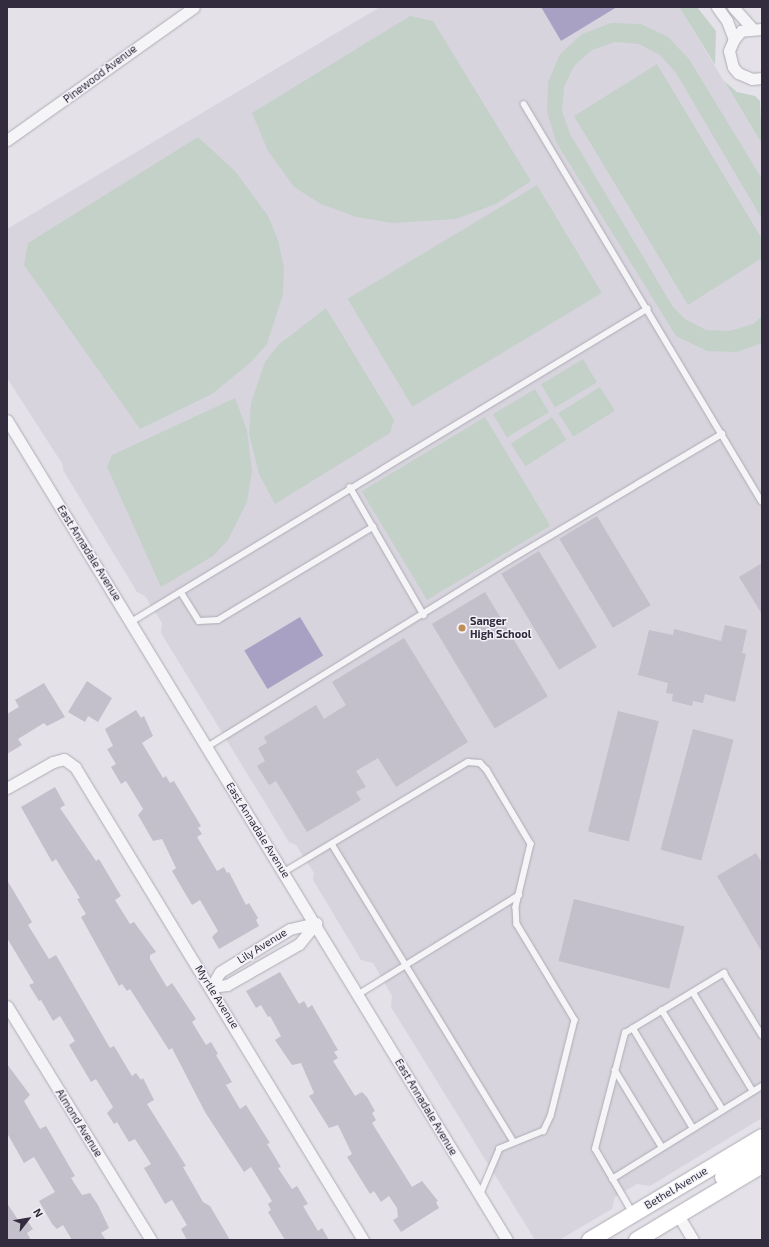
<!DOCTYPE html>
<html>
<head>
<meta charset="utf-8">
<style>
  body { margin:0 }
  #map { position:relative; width:769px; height:1247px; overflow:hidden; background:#e4e2e8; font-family:"Exo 2",sans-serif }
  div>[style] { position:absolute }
  .built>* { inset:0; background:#d7d4dd }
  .green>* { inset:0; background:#c4d1c9; transform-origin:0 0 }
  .water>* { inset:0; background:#a8a1c4; transform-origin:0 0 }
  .building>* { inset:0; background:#c3bfcb; transform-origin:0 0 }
  .roads { filter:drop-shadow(0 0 1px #afabb5) drop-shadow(0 0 1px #afabb5) }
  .lane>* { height:5.5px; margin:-2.75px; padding:0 2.75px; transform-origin:2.75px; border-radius:2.75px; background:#f5f4f7 }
  .street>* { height:11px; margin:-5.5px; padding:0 5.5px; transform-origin:5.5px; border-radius:5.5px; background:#f5f4f7 }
  .secondary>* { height:16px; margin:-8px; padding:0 8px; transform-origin:8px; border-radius:8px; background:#fff }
  .dots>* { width:11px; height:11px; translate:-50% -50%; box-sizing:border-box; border:2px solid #f2f1f6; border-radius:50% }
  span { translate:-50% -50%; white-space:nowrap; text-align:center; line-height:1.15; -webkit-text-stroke:3px #f2f1f6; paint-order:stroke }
  .street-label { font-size:11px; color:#322c3e }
  .poi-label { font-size:11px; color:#322c3e; font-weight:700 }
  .left { translate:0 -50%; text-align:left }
  .frame { position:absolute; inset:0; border:8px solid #322c3e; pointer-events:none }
  .north { position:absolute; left:8px; top:1199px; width:40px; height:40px; -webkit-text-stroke:3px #f2f1f6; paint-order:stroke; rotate:59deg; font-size:11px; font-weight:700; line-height:16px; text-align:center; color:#322c3e }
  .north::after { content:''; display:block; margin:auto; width:14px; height:18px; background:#322c3e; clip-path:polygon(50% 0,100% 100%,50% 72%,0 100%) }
</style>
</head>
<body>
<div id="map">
  <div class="built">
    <i style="clip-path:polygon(380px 7px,541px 7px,561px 41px,617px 7px,679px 7px,762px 144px,762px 1118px,650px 1186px,637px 1184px,615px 1197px,612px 1209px,559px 1240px,535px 1240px,391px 1007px,392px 996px,373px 963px,361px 960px,313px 880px,314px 873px,296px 845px,289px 842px,161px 633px,162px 623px,145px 596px,137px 592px,63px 470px,63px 465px,7px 378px,7px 229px)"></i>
  </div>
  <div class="green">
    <i style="clip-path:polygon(679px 7px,697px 7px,716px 31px,715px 65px)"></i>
    <i style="clip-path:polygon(410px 16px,433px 21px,531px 181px,496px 204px,456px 219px,392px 223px,356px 217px,321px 204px,294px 187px,268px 151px,252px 113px)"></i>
    <i style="clip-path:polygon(611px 23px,641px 24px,668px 37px,689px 59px,762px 179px,762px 219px,676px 73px,660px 55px,639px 44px,615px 42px,592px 50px,574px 66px,564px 87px,562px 111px,570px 134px,673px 307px,685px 319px,706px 330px,730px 331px,753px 324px,762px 316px,762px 343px,737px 352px,707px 351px,676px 336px,556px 142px,547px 112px,548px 82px,560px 54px,582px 34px)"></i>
    <i style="clip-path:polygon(657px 64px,762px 239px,762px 258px,688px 305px,574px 116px)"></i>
    <i style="clip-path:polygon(724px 81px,737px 92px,755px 96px,760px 101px,762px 144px)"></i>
    <i style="clip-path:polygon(198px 137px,235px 171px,268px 216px,278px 240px,284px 267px,283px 294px,267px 344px,250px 363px,212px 394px,140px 429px,24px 265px,28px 243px)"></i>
    <i style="left:537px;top:185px;width:126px;height:221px;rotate:59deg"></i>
    <i style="clip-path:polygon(326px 308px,394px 420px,390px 433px,275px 504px,259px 474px,249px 434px,251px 403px,265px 362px,278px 345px)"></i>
    <i style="left:583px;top:359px;width:27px;height:49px;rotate:59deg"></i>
    <i style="left:600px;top:387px;width:28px;height:49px;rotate:58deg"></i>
    <i style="left:535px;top:389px;width:27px;height:49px;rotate:59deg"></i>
    <i style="clip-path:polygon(235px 398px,247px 430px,252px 471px,247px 502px,228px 540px,213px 556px,161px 587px,107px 467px,112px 455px)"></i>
    <i style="left:485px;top:417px;width:127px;height:144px;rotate:59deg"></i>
    <i style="left:552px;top:417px;width:27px;height:49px;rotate:57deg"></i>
  </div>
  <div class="water">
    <i style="clip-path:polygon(541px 7px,617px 7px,561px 41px)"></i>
    <i style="left:300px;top:617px;width:45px;height:65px;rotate:59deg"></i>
  </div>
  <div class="building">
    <i style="left:597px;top:516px;width:104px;height:44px;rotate:59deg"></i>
    <i style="left:539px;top:551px;width:112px;height:44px;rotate:59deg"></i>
    <i style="clip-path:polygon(762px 563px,762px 614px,739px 577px)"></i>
    <i style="left:485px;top:592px;width:122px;height:62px;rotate:59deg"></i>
    <i style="clip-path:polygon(725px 625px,747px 630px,742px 653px,746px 654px,735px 702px,705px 694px,703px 703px,693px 701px,692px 706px,672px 701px,673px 694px,666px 693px,668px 683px,638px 675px,649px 630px,673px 635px,674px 629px,721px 641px)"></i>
    <i style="clip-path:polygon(404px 638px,468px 742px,396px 787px,378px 758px,356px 771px,366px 787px,356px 792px,361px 800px,307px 832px,276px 781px,269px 785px,257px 766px,265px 761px,258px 748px,267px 743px,264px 737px,316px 705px,324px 719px,346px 705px,332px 682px)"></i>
    <i style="clip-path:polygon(87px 681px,112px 698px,98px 722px,88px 716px,85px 722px,68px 712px)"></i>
    <i style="clip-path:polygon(44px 683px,65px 717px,47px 726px,44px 723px,18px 739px,22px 745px,7px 754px,7px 714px,19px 707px,15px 700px)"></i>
    <i style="clip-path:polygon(136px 710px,141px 718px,144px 716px,153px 736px,142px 743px,163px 778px,166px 776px,170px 783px,174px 781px,201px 826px,198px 828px,202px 834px,197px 837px,217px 871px,224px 867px,227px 873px,229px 872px,246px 905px,249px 903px,258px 918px,256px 920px,259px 926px,219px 949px,212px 937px,218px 931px,200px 900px,192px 905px,172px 871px,176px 868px,162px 839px,153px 841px,138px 815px,143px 809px,126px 781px,121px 784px,111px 767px,116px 764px,107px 749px,113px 746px,105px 729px)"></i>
    <i style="left:618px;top:711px;width:42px;height:124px;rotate:14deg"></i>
    <i style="left:693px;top:729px;width:42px;height:125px;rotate:15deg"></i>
    <i style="clip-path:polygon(55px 787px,65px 805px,60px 808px,96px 861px,99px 859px,121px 896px,115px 900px,130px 924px,134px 922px,156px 952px,150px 955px,150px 959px,167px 987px,172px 983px,196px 1019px,192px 1022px,206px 1045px,211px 1042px,218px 1054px,216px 1055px,232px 1082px,226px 1085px,240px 1109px,246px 1105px,270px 1143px,267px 1144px,281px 1167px,278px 1168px,292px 1189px,297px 1186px,308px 1204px,303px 1206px,318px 1231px,322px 1228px,329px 1240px,285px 1240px,268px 1212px,271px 1210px,268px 1204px,272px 1201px,251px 1167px,244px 1172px,205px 1112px,172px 1048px,169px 1050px,130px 989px,127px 991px,122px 984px,119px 986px,81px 917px,86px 914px,77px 899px,80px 898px,59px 864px,56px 859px,52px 862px,21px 807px)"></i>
    <i style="clip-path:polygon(756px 853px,762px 863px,762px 952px,717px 876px)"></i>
    <i style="clip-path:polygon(7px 880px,32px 922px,28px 925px,49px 959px,56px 955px,110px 1048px,114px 1046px,132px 1076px,136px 1073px,141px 1080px,143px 1078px,154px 1100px,147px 1104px,186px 1166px,183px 1167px,203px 1202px,210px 1206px,230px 1240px,187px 1240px,181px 1229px,187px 1225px,172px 1200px,165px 1204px,144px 1168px,151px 1164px,135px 1139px,129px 1142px,117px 1122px,114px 1124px,107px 1113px,113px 1107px,96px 1079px,91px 1082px,69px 1045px,75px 1041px,60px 1016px,53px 1021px,41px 1000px,39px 1001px,29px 985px,34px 983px,7px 938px)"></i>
    <i style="left:574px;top:899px;width:114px;height:64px;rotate:14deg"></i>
    <i style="clip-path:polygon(280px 972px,299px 1004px,304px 1001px,308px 1008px,312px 1005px,338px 1050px,334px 1052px,338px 1058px,333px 1061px,355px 1096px,362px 1092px,367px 1097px,375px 1111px,372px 1113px,376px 1120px,372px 1123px,412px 1187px,422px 1181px,438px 1201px,436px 1202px,439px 1208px,401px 1232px,393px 1220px,398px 1217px,397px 1208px,389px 1196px,381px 1202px,374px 1191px,370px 1194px,347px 1157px,352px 1154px,338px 1125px,329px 1128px,309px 1096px,314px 1093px,301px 1063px,292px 1065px,275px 1040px,281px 1036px,270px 1016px,268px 1017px,261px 1005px,256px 1008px,246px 991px)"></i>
    <i style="clip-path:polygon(7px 1064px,30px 1095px,24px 1101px,40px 1129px,46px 1126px,75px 1176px,71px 1178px,82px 1195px,90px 1193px,98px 1205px,109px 1228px,101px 1233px,106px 1240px,72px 1240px,63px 1225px,57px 1229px,52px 1224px,39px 1201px,55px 1192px,34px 1157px,24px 1163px,7px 1133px)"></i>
    <i style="clip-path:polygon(7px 1203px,20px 1223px,26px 1219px,33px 1229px,27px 1233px,31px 1240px,7px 1240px)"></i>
  </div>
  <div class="roads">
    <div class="lane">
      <i style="left:524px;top:104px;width:463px;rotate:59.1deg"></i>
      <i style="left:350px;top:487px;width:148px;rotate:60deg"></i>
      <i style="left:181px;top:592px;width:34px;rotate:58deg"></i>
      <i style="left:199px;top:621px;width:19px;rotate:-3deg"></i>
      <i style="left:218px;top:620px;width:181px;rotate:-31deg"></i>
      <i style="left:131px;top:622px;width:604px;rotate:-31.24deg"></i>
      <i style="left:207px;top:747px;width:354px;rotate:-31.7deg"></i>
      <i style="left:508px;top:561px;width:249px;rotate:-30.7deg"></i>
      <i style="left:332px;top:844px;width:349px;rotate:58.6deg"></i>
      <i style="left:284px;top:872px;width:214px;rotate:-30.9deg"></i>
      <i style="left:468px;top:762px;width:12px;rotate:5deg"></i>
      <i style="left:480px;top:763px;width:10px;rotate:45deg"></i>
      <i style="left:487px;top:770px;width:86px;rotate:59.3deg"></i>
      <i style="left:531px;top:844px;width:65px;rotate:103.4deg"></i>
      <i style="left:516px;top:907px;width:17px;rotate:87deg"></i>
      <i style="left:517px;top:924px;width:112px;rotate:58.9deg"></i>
      <i style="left:575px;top:1020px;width:99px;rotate:104deg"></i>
      <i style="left:551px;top:1116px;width:17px;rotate:115deg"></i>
      <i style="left:544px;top:1131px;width:48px;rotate:157.8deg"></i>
      <i style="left:500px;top:1149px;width:51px;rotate:113.1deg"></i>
      <i style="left:693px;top:992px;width:116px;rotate:58.8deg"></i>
      <i style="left:359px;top:994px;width:188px;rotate:-31.7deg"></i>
      <i style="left:662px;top:1010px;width:117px;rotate:58.6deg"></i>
      <i style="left:633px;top:1028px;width:117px;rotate:59deg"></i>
      <i style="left:615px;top:1070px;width:90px;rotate:58.6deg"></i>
      <i style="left:612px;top:1179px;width:176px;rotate:-31.8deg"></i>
      <i style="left:633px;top:1214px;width:75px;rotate:-120.3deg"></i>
      <i style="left:595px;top:1149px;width:120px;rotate:-75.5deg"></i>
      <i style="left:625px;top:1033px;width:116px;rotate:-31.2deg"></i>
      <i style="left:724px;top:973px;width:73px;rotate:58.5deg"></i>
    </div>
    <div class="street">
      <i style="left:717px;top:7px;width:17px;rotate:54deg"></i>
      <i style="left:727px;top:21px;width:19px;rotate:69deg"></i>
      <i style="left:733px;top:7px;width:28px;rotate:48deg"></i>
      <i style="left:762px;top:29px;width:21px;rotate:175deg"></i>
      <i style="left:741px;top:31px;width:11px;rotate:131deg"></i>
      <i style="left:734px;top:39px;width:13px;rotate:113deg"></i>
      <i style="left:729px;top:51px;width:16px;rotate:76deg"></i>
      <i style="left:733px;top:67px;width:8px;rotate:50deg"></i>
      <i style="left:738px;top:73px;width:15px;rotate:23deg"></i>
      <i style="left:752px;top:79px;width:10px;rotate:-6deg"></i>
      <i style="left:7px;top:140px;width:229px;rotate:-35.4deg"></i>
      <i style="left:7px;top:420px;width:960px;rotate:58.63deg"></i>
      <i style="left:7px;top:788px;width:53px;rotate:-29.5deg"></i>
      <i style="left:53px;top:762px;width:11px;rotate:-15deg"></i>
      <i style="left:64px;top:759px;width:14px;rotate:36deg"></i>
      <i style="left:75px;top:767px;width:554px;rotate:58.66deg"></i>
      <i style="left:211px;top:987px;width:16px;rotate:-7deg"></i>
      <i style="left:227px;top:985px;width:83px;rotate:-29.7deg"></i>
      <i style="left:299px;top:944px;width:27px;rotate:-51deg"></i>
      <i style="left:211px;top:987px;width:17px;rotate:-59deg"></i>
      <i style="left:220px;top:972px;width:82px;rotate:-31.6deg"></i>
      <i style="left:290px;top:929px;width:27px;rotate:-13deg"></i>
      <i style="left:7px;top:1006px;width:275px;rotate:58.4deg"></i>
      <i style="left:678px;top:1215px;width:29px;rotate:59deg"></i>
    </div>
    <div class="secondary">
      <i style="left:723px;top:1177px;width:47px;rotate:-33.7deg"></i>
      <i style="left:590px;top:1240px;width:200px;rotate:-30.9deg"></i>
      <i style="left:637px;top:1240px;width:146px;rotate:-31deg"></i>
    </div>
  </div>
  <div class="dots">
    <i style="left:462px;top:628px;background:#bf8d55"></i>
  </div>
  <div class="street-label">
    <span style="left:100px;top:74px;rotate:-37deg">Pinewood Avenue</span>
    <span style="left:89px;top:553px;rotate:58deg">East Annadale Avenue</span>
    <span style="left:258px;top:830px;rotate:58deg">East Annadale Avenue</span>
    <span style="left:262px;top:946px;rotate:-32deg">Lily Avenue</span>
    <span style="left:217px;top:997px;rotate:58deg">Myrtle Avenue</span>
    <span style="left:426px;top:1107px;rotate:59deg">East Annadale Avenue</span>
    <span style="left:79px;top:1123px;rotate:58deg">Almond Avenue</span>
    <span style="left:676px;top:1188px;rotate:-31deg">Bethel Avenue</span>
  </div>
  <div class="poi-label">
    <span class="left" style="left:470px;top:628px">Sanger<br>High School</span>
  </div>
  <div class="frame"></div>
  <div class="north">N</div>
</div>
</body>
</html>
